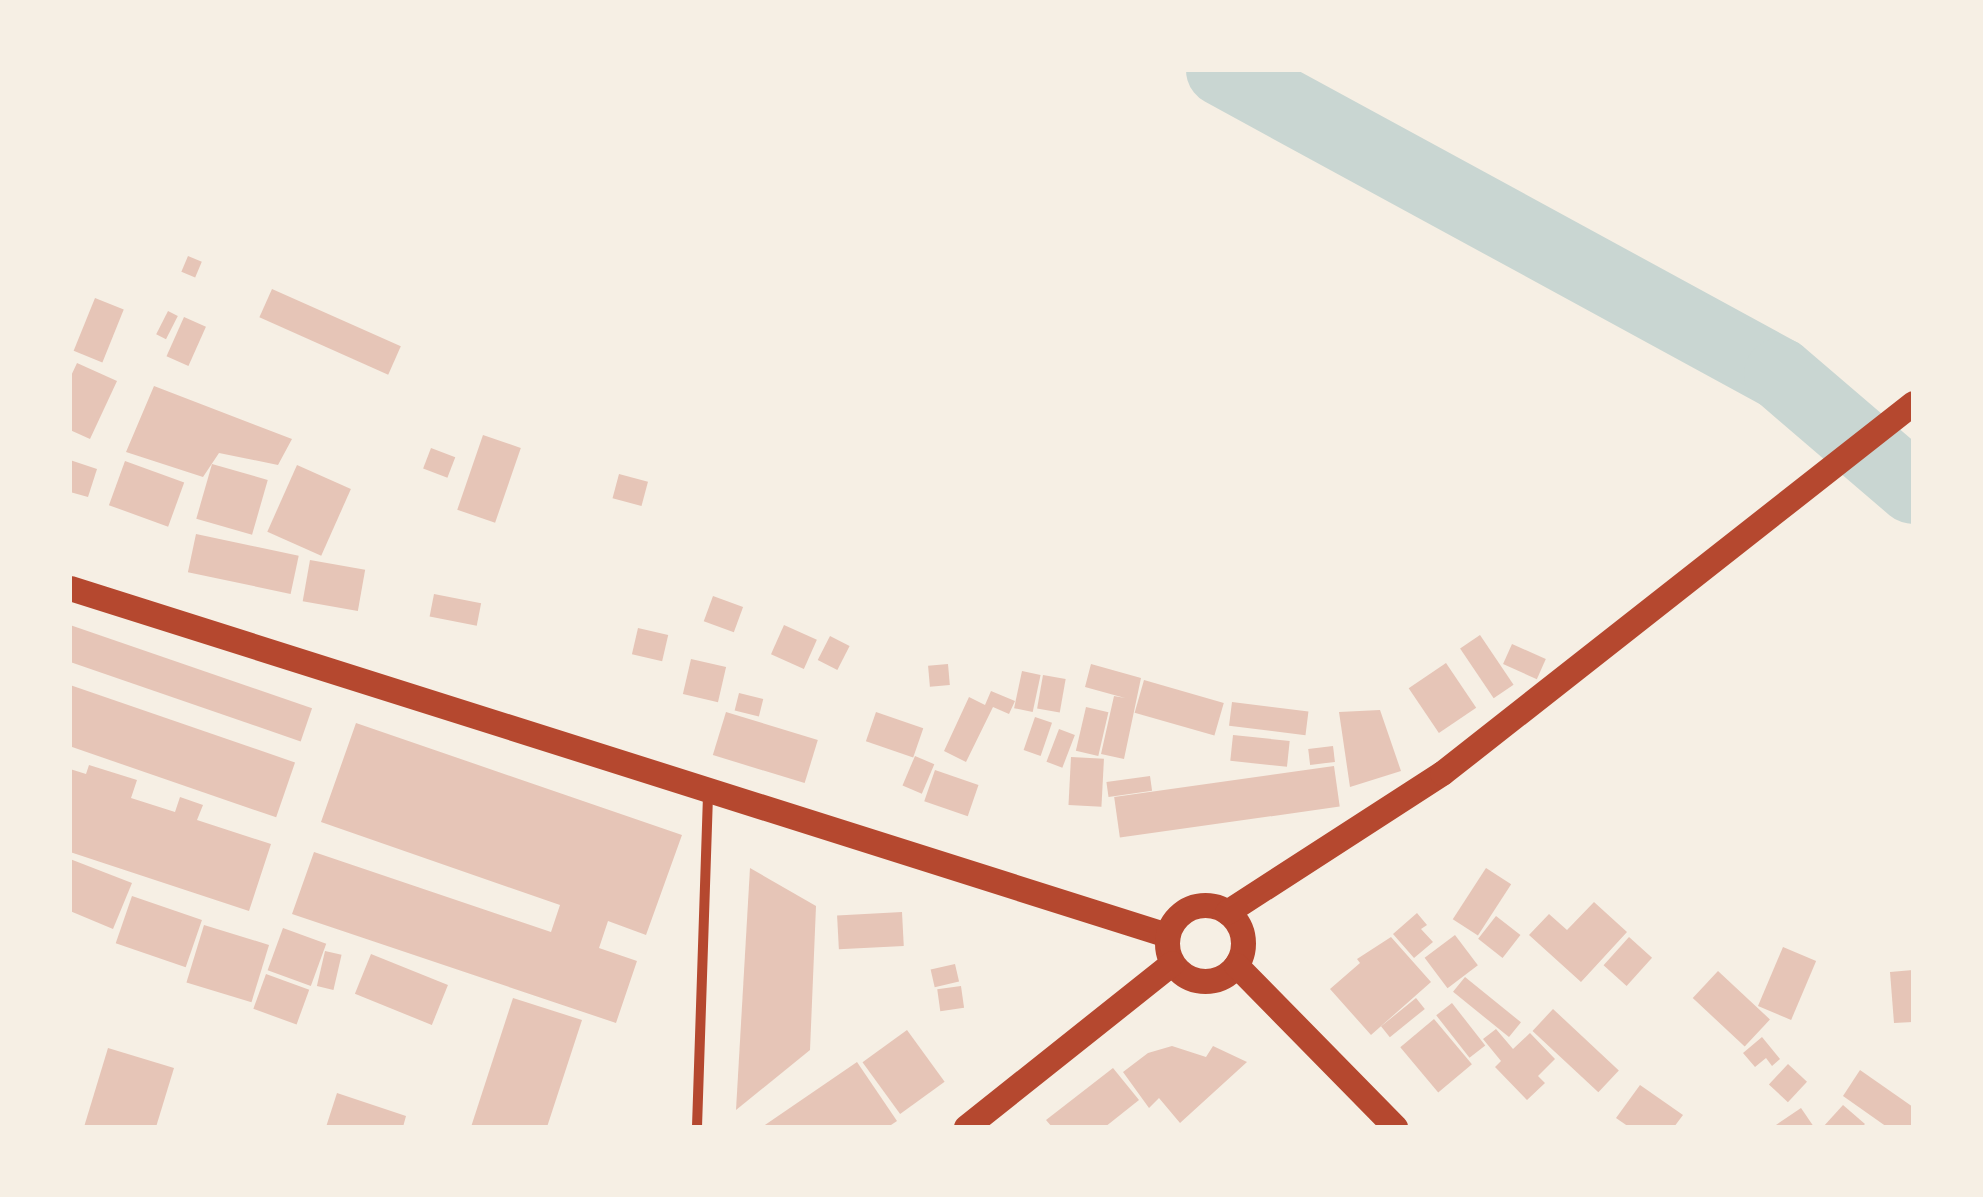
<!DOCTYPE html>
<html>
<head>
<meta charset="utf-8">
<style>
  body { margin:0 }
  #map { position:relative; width:1983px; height:1197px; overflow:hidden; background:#f6efe4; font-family:Commissioner,sans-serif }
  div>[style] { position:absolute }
  .river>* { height:72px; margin:-36px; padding:0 36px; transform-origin:36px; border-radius:36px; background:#c9d6d2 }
  .building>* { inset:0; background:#e6c5b7; transform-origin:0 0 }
  .minor>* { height:10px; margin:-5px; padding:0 5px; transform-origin:5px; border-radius:5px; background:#b5482f }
  .primary>* { height:25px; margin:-12.5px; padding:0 12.5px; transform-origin:12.5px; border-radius:12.5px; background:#b5482f }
  .primary>.ring { margin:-12.5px; padding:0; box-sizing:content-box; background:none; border:25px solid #b5482f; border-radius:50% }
  span { translate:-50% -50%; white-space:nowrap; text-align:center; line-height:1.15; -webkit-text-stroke:10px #f6efe4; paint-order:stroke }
  .frame { position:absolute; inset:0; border:72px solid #f6efe4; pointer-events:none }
</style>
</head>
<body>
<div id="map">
  <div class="river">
    <i style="left:1222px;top:70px;width:635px;rotate:28.58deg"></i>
    <i style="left:1780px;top:374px;width:175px;rotate:40.6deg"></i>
  </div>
  <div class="building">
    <i style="left:188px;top:256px;width:15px;height:17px;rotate:23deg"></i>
    <i style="left:272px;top:289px;width:141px;height:31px;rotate:24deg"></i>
    <i style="left:95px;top:298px;width:31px;height:57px;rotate:22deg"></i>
    <i style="left:168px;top:311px;width:11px;height:26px;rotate:27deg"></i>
    <i style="left:184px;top:317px;width:24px;height:43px;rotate:24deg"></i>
    <i style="clip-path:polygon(77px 363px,117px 381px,90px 439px,70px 430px,70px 378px)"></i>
    <i style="clip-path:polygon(154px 386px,292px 439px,278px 465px,219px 453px,203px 477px,126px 452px)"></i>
    <i style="left:483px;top:435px;width:40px;height:79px;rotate:19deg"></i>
    <i style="left:431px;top:448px;width:26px;height:22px;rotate:21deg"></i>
    <i style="clip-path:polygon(70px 460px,97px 469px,88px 497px,70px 492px)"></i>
    <i style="left:125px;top:461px;width:63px;height:47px;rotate:20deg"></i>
    <i style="left:212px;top:464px;width:58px;height:57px;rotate:16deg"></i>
    <i style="left:297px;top:465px;width:59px;height:73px;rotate:24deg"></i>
    <i style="left:619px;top:474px;width:30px;height:25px;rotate:15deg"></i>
    <i style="left:196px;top:534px;width:105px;height:39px;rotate:12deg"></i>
    <i style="left:310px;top:560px;width:56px;height:42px;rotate:10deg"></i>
    <i style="left:434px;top:594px;width:48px;height:23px;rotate:11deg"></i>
    <i style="left:713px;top:596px;width:32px;height:27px;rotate:20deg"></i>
    <i style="left:70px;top:625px;width:256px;height:35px;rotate:19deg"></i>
    <i style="left:784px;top:625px;width:36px;height:32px;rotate:24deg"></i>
    <i style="left:638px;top:628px;width:31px;height:27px;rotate:13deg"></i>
    <i style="left:1480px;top:635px;width:60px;height:24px;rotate:56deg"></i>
    <i style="left:830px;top:636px;width:22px;height:27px;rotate:27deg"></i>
    <i style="left:1512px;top:644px;width:37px;height:22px;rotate:24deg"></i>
    <i style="left:691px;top:659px;width:36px;height:36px;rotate:13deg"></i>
    <i style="left:1446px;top:663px;width:54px;height:45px;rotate:56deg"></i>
    <i style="left:948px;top:664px;width:21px;height:20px;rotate:85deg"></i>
    <i style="clip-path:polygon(1091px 664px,1141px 678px,1124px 759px,1101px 754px,1114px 696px,1125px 698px,1085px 687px)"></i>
    <i style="left:1022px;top:671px;width:19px;height:38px;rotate:12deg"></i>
    <i style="left:1043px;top:675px;width:23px;height:34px;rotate:10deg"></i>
    <i style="left:1144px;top:680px;width:83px;height:34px;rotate:16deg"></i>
    <i style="left:70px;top:685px;width:238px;height:58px;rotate:19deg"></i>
    <i style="clip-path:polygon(991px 691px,1015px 701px,1009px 714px,993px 707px,966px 762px,944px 751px,969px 697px,985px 705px)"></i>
    <i style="left:739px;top:693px;width:25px;height:18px;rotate:14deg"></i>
    <i style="left:1232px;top:702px;width:77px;height:24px;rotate:7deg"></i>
    <i style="left:1086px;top:707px;width:23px;height:45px;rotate:13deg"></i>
    <i style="clip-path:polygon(1380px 710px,1401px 771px,1350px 787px,1339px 712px)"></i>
    <i style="left:726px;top:712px;width:96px;height:45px;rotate:17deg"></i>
    <i style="left:876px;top:712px;width:50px;height:31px;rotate:19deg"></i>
    <i style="left:1035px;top:717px;width:18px;height:35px;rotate:19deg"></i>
    <i style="clip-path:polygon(356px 723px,682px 835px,646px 935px,608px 921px,599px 948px,637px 961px,616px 1023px,292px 914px,314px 852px,551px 932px,560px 905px,321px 822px)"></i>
    <i style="left:1059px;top:729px;width:17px;height:35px;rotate:21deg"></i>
    <i style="left:1233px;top:735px;width:57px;height:26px;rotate:6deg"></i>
    <i style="left:1333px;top:746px;width:16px;height:25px;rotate:83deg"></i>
    <i style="left:915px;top:756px;width:21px;height:32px;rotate:23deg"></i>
    <i style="left:1071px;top:757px;width:33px;height:48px;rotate:3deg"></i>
    <i style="clip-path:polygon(89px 765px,137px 780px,131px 798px,175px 812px,180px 797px,203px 805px,197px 820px,271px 844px,249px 911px,70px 852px,70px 769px,86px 774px)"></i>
    <i style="left:1334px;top:766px;width:41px;height:222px;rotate:82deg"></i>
    <i style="left:935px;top:770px;width:46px;height:33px;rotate:19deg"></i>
    <i style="left:1150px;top:776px;width:15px;height:44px;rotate:82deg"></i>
    <i style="clip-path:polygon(70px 859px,132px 883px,113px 929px,70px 911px)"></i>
    <i style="clip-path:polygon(750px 868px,816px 906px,810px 1050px,736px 1110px)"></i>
    <i style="left:1486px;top:868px;width:30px;height:61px;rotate:33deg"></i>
    <i style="left:132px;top:896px;width:74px;height:50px;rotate:19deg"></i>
    <i style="clip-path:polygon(1594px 902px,1627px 932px,1581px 982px,1529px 935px,1549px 914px,1567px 930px)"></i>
    <i style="left:902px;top:912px;width:34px;height:65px;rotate:87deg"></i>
    <i style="clip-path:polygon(1417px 913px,1427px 925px,1421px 929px,1433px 942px,1414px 958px,1393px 934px)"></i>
    <i style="left:1496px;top:916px;width:31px;height:29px;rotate:38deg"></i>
    <i style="left:204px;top:925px;width:68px;height:60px;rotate:17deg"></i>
    <i style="left:283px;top:928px;width:46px;height:45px;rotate:20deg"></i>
    <i style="left:1455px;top:935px;width:38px;height:38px;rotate:53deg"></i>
    <i style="clip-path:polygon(1391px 937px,1431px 982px,1371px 1035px,1330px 989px,1360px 963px,1357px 959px)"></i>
    <i style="left:1629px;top:937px;width:31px;height:38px;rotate:42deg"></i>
    <i style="left:1783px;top:947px;width:36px;height:64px;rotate:23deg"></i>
    <i style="left:325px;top:951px;width:17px;height:36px;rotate:13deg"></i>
    <i style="left:371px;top:954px;width:83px;height:43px;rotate:22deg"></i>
    <i style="left:955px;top:964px;width:18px;height:25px;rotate:77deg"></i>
    <i style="clip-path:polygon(1913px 970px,1913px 1022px,1894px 1023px,1890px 972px)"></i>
    <i style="left:1718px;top:971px;width:71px;height:37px;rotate:43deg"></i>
    <i style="left:266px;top:974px;width:46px;height:37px;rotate:20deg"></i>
    <i style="left:1465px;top:977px;width:72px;height:19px;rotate:39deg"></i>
    <i style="left:961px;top:986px;width:22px;height:24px;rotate:82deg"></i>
    <i style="clip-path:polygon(513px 998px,582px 1020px,547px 1127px,471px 1127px)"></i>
    <i style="left:1416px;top:998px;width:14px;height:45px;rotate:51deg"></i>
    <i style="left:1452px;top:1003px;width:54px;height:20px;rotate:52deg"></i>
    <i style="left:1553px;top:1009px;width:90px;height:30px;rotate:43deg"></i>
    <i style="left:1434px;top:1019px;width:59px;height:44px;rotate:50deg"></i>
    <i style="clip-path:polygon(1496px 1029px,1513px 1049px,1530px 1033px,1555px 1059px,1538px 1076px,1545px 1083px,1527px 1100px,1495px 1067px,1501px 1061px,1483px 1039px)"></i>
    <i style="left:907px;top:1030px;width:64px;height:55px;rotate:54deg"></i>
    <i style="clip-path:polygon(1762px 1037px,1780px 1059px,1772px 1066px,1766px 1058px,1755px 1067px,1743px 1053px)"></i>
    <i style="clip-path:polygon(1172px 1046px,1206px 1057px,1213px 1046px,1247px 1062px,1180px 1123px,1159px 1098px,1149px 1108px,1123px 1072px,1148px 1053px)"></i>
    <i style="clip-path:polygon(108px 1048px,174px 1068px,156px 1127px,84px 1127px)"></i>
    <i style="clip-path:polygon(857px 1062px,897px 1121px,888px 1127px,762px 1127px)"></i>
    <i style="left:1788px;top:1064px;width:26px;height:28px;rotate:43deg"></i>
    <i style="clip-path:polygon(1113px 1068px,1139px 1100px,1105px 1127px,1052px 1127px,1046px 1120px)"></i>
    <i style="clip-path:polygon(1860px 1070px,1913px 1107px,1913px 1127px,1887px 1127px,1843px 1096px)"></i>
    <i style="clip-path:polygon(1640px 1085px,1683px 1115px,1674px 1127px,1629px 1127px,1616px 1118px)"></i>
    <i style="clip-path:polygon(337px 1093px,406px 1116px,403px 1127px,326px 1127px)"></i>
    <i style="clip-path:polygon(1843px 1105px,1865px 1124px,1862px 1127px,1823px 1127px)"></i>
    <i style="clip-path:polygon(1801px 1108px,1814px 1127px,1773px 1127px)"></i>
  </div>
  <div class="minor">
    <i style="left:697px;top:1127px;width:334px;rotate:-88.1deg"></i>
  </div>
  <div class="primary">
    <i style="left:70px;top:588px;width:1151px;rotate:17.55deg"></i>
    <i class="ring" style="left:1167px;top:905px;width:51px;height:51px"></i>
    <i style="left:1227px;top:912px;width:256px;rotate:-32.9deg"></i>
    <i style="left:1442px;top:773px;width:599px;rotate:-38.15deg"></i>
    <i style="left:1236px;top:965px;width:227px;rotate:45.5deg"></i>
    <i style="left:966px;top:1127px;width:263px;rotate:-38.5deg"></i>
  </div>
  <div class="frame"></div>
</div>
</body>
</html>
